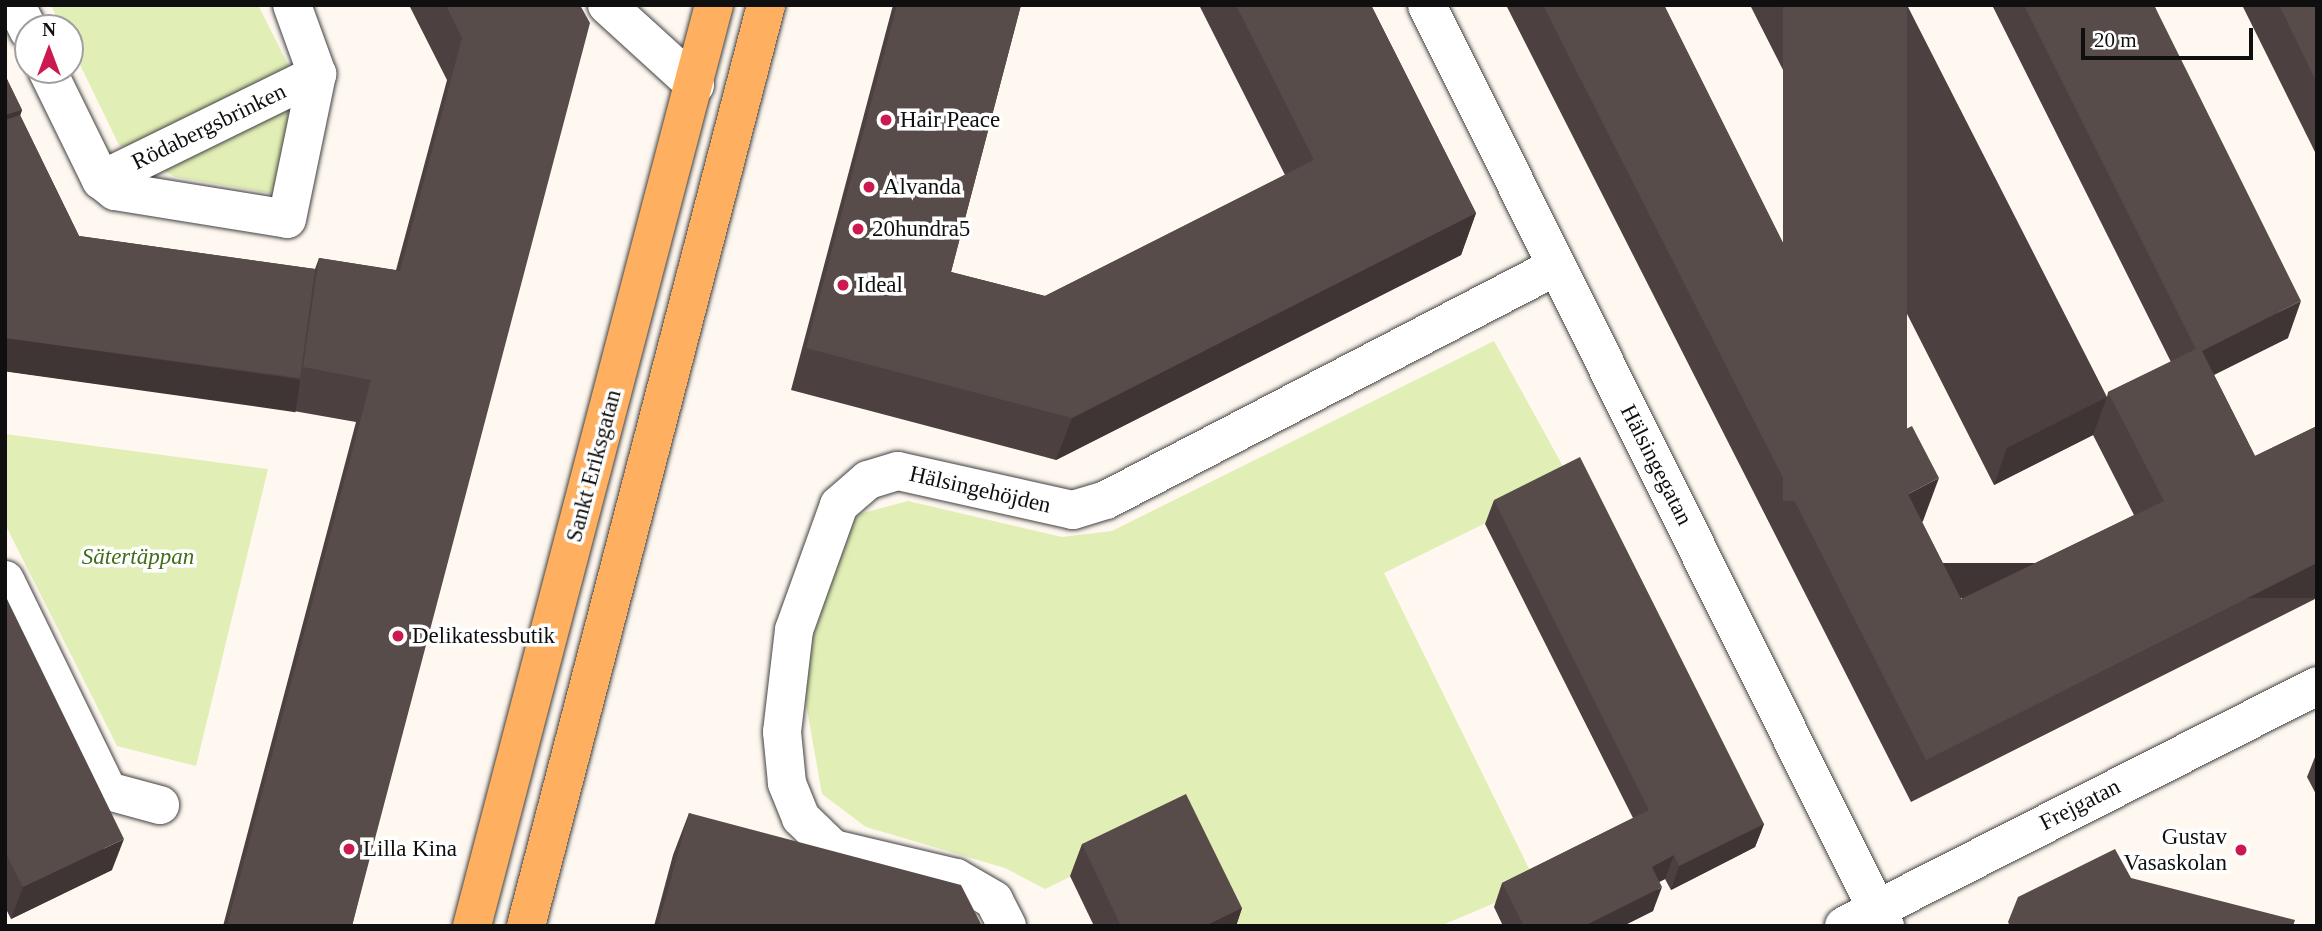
<!DOCTYPE html>
<html>
<head>
<meta charset="utf-8">
<style>
  body { margin:0 }
  #map { position:relative; width:2322px; height:931px; overflow:hidden; background:#fff8f0; font-family:Georgia,serif }
  div>[style] { position:absolute }
  .green>* { inset:0; background:#e1eeb5 }
  .roads { filter:drop-shadow(0 0 2px #424242) drop-shadow(0 0 2px #424242) }
  .minor>* { height:38px; margin:-19px; padding:0 19px; transform-origin:19px; border-radius:19px; background:#fff }
  .major>* { height:38px; margin:-19px; padding:0 19px; transform-origin:19px; border-radius:19px; background:#ffaf60 }
  .wall>* { inset:0; background:#4c4140 }
  .shaded-wall>* { inset:0; background:#3e3534; transform-origin:0 0 }
  .building>* { inset:0; background:#584c4a; transform-origin:0 0 }
  .dots>* { width:19px; height:19px; translate:-50% -50%; box-sizing:border-box; border:4px solid #fff; border-radius:50% }
  span { translate:-50% -50%; white-space:nowrap; text-align:center; line-height:1.15; -webkit-text-stroke:7px #fff; paint-order:stroke }
  .poi-label { font-size:23px; color:#0f0f0f }
  .left { translate:0 -50%; text-align:left }
  .right { translate:-100% -50%; text-align:right }
  .street-label { font-size:23px; color:#0f0f0f }
  .park-label { font-size:23px; color:#406d18; font-style:italic }
  .frame { position:absolute; inset:0; border:7px solid #0f0f0f; pointer-events:none }
  .north { position:absolute; left:14px; top:14px; width:70px; height:70px; box-sizing:border-box; background:#fff; border:2px solid #9f9f9f; border-radius:50%; rotate:0deg; font-size:19px; font-weight:700; line-height:28px; text-align:center; color:#0f0f0f }
  .north::after { content:''; display:block; margin:auto; width:24px; height:32px; background:#cc1950; clip-path:polygon(50% 0,100% 100%,50% 72%,0 100%) }
  .scale { position:absolute; left:2081px; top:28px; width:172px; height:32px; box-sizing:border-box; border:4px solid #0f0f0f; border-top:0; padding-left:9px; font-size:21px; line-height:24px; white-space:nowrap; color:#0f0f0f; -webkit-text-stroke:5px #fff; paint-order:stroke }
</style>
</head>
<body>
<div id="map">
  <div class="green">
    <i style="clip-path:polygon(51px 5px,258px 5px,296px 80px,275px 194px,175px 177px,119px 145px,70px 44px,70px 28px,62px 28px)"></i>
    <i style="clip-path:polygon(1494px 341px,1571px 481px,1384px 573px,1537px 885px,1440px 926px,1224px 926px,1175px 826px,1045px 889px,1005px 868px,866px 827px,822px 794px,805px 698px,812px 639px,848px 528px,859px 514px,908px 501px,1062px 537px,1112px 531px)"></i>
    <i style="clip-path:polygon(5px 434px,268px 469px,196px 766px,117px 746px,5px 524px)"></i>
  </div>
  <div class="roads">
    <div class="minor">
      <i style="left:16px;top:5px;width:28px;rotate:64deg"></i>
      <i style="left:607px;top:5px;width:119px;rotate:42.3deg"></i>
      <i style="left:1427px;top:5px;width:1029px;rotate:63.56deg"></i>
      <i style="left:47px;top:70px;width:123px;rotate:63.9deg"></i>
      <i style="left:101px;top:180px;width:18px;rotate:38deg"></i>
      <i style="left:115px;top:191px;width:174px;rotate:9.2deg"></i>
      <i style="left:287px;top:219px;width:148px;rotate:-78.3deg"></i>
      <i style="left:317px;top:74px;width:73px;rotate:-109.9deg"></i>
      <i style="left:101px;top:180px;width:241px;rotate:-26.1deg"></i>
      <i style="left:5px;top:580px;width:235px;rotate:64deg"></i>
      <i style="left:108px;top:791px;width:54px;rotate:15.1deg"></i>
      <i style="left:1007px;top:926px;width:29px;rotate:-117deg"></i>
      <i style="left:994px;top:900px;width:44px;rotate:-149.9deg"></i>
      <i style="left:956px;top:878px;width:126px;rotate:-166.7deg"></i>
      <i style="left:833px;top:849px;width:45px;rotate:-135.9deg"></i>
      <i style="left:801px;top:818px;width:38px;rotate:-112deg"></i>
      <i style="left:787px;top:783px;width:51px;rotate:-95.6deg"></i>
      <i style="left:782px;top:732px;width:103px;rotate:-83.3deg"></i>
      <i style="left:794px;top:630px;width:133px;rotate:-70.2deg"></i>
      <i style="left:839px;top:505px;width:38px;rotate:-41deg"></i>
      <i style="left:868px;top:480px;width:31px;rotate:-17deg"></i>
      <i style="left:898px;top:471px;width:179px;rotate:12.6deg"></i>
      <i style="left:1073px;top:510px;width:34px;rotate:-17deg"></i>
      <i style="left:1106px;top:500px;width:508px;rotate:-27.42deg"></i>
      <i style="left:1844px;top:926px;width:530px;rotate:-26.9deg"></i>
    </div>
    <div class="major">
      <i style="left:472px;top:926px;width:952px;rotate:-75.28deg"></i>
      <i style="left:526px;top:926px;width:952px;rotate:-75.39deg"></i>
    </div>
  </div>
  <div class="wall">
    <i style="clip-path:polygon(409px 5px,580px 5px,352px 926px,223px 926px,356px 422px,288px 410px,5px 371px,5px 75px,22px 110px,20px 115px,79px 236px,315px 269px,319px 258px,396px 270px,447px 80px)"></i>
    <i style="clip-path:polygon(893px 5px,1021px 5px,951px 272px,1045px 296px,1285px 175px,1199px 5px,1371px 5px,1476px 213px,1461px 255px,1056px 460px,791px 390px)"></i>
    <i style="clip-path:polygon(1506px 5px,1664px 5px,1831px 339px,1888px 378px,1873px 420px,1871px 421px,1923px 521px,1922px 522px,1961px 599px,2134px 515px,2093px 435px,1994px 485px,1750px 5px,1907px 5px,2107px 397px,2108px 392px,2171px 362px,1992px 5px,2154px 5px,2288px 338px,2214px 375px,2255px 456px,2317px 426px,2317px 598px,1911px 802px)"></i>
    <i style="clip-path:polygon(2242px 5px,2317px 5px,2317px 156px)"></i>
    <i style="clip-path:polygon(1494px 500px,1764px 824px,1755px 847px,1671px 890px,1665px 879px,1659px 882px,1653px 911px,1623px 926px,1503px 926px,1494px 907px,1502px 883px,1633px 818px,1485px 524px)"></i>
    <i style="clip-path:polygon(5px 595px,112px 870px,11px 919px,5px 907px)"></i>
    <i style="clip-path:polygon(2317px 752px,2317px 796px,2307px 777px)"></i>
    <i style="clip-path:polygon(689px 813px,982px 926px,654px 926px,673px 855px)"></i>
    <i style="clip-path:polygon(1082px 844px,1242px 908px,1236px 926px,1094px 926px,1070px 876px)"></i>
  </div>
  <div class="shaded-wall">
    <i style="clip-path:polygon(22px 110px,9px 147px,5px 148px,5px 115px)"></i>
    <i style="clip-path:polygon(1476px 213px,1461px 255px,1056px 460px,1072px 418px)"></i>
    <i style="clip-path:polygon(2301px 301px,2288px 338px,2185px 389px,2198px 352px)"></i>
    <i style="left:5px;top:338px;width:298px;height:33px;rotate:8deg"></i>
    <i style="clip-path:polygon(1888px 378px,1873px 420px,1842px 435px,1857px 393px)"></i>
    <i style="clip-path:polygon(2107px 397px,2093px 435px,1994px 485px,2007px 448px)"></i>
    <i style="clip-path:polygon(1939px 478px,1923px 521px,1892px 536px,1908px 494px)"></i>
    <i style="left:2317px;top:563px;width:35px;height:438px;rotate:90deg"></i>
    <i style="clip-path:polygon(1764px 824px,1755px 847px,1671px 890px,1679px 866px)"></i>
    <i style="clip-path:polygon(124px 839px,112px 870px,11px 919px,23px 887px)"></i>
    <i style="clip-path:polygon(1674px 855px,1665px 879px,1643px 890px,1652px 867px)"></i>
    <i style="clip-path:polygon(1662px 887px,1653px 911px,1623px 926px,1584px 926px)"></i>
    <i style="clip-path:polygon(1242px 908px,1236px 926px,1205px 926px)"></i>
  </div>
  <div class="building">
    <i style="clip-path:polygon(446px 5px,580px 5px,590px 23px,352px 926px,227px 926px,371px 380px,303px 367px,319px 258px,400px 271px,462px 38px)"></i>
    <i style="clip-path:polygon(897px 5px,1021px 5px,951px 272px,1045px 296px,1314px 160px,1236px 5px,1371px 5px,1476px 213px,1072px 418px,806px 348px)"></i>
    <i style="clip-path:polygon(1543px 5px,1664px 5px,1831px 339px,1861px 323px,1888px 378px,1857px 393px,1881px 441px,1912px 426px,1939px 478px,1908px 494px,1961px 599px,2164px 501px,2108px 392px,2200px 347px,2255px 456px,2317px 426px,2317px 563px,1926px 760px)"></i>
    <i style="left:1783px;top:5px;width:124px;height:496px"></i>
    <i style="clip-path:polygon(2024px 5px,2154px 5px,2301px 301px,2202px 351px,2200px 347px,2196px 349px)"></i>
    <i style="clip-path:polygon(2279px 5px,2317px 5px,2317px 83px)"></i>
    <i style="clip-path:polygon(5px 75px,22px 110px,5px 115px)"></i>
    <i style="clip-path:polygon(20px 115px,79px 236px,315px 269px,300px 378px,5px 338px,5px 120px)"></i>
    <i style="clip-path:polygon(1580px 457px,1764px 824px,1679px 866px,1674px 855px,1652px 867px,1662px 887px,1584px 926px,1524px 926px,1502px 883px,1649px 810px,1494px 500px)"></i>
    <i style="clip-path:polygon(5px 595px,124px 839px,23px 887px,5px 852px)"></i>
    <i style="clip-path:polygon(1186px 794px,1242px 908px,1205px 926px,1121px 926px,1082px 844px)"></i>
    <i style="clip-path:polygon(689px 813px,961px 885px,982px 926px,658px 926px)"></i>
    <i style="clip-path:polygon(2115px 849px,2131px 878px,2295px 920px,2293px 926px,2010px 926px,2008px 922px,2018px 897px)"></i>
  </div>
  <div class="dots">
    <i style="left:886px;top:120px;background:#cc1950"></i>
    <i style="left:869px;top:187px;background:#cc1950"></i>
    <i style="left:858px;top:229px;background:#cc1950"></i>
    <i style="left:843px;top:285px;background:#cc1950"></i>
    <i style="left:398px;top:636px;background:#cc1950"></i>
    <i style="left:349px;top:849px;background:#cc1950"></i>
    <i style="left:2241px;top:850px;background:#cc1950"></i>
  </div>
  <div class="poi-label">
    <span class="left" style="left:900px;top:120px">Hair Peace</span>
    <span class="left" style="left:883px;top:187px">Alvanda</span>
    <span class="left" style="left:872px;top:229px">20hundra5</span>
    <span class="left" style="left:857px;top:285px">Ideal</span>
    <span class="left" style="left:412px;top:636px">Delikatessbutik</span>
    <span class="right" style="left:2227px;top:850px">Gustav<br>Vasaskolan</span>
    <span class="left" style="left:363px;top:849px">Lilla Kina</span>
  </div>
  <div class="street-label">
    <span style="left:209px;top:127px;rotate:-26deg">Rödabergsbrinken</span>
    <span style="left:1656px;top:465px;rotate:63deg">Hälsingegatan</span>
    <span style="left:594px;top:466px;rotate:-75deg">Sankt Eriksgatan</span>
    <span style="left:980px;top:490px;rotate:13deg">Hälsingehöjden</span>
    <span style="left:2080px;top:805px;rotate:-27deg">Frejgatan</span>
  </div>
  <div class="park-label">
    <span style="left:138px;top:557px">Sätertäppan</span>
  </div>
  <div class="frame"></div>
  <div class="north">N</div>
  <div class="scale">20 m</div>
</div>
</body>
</html>
